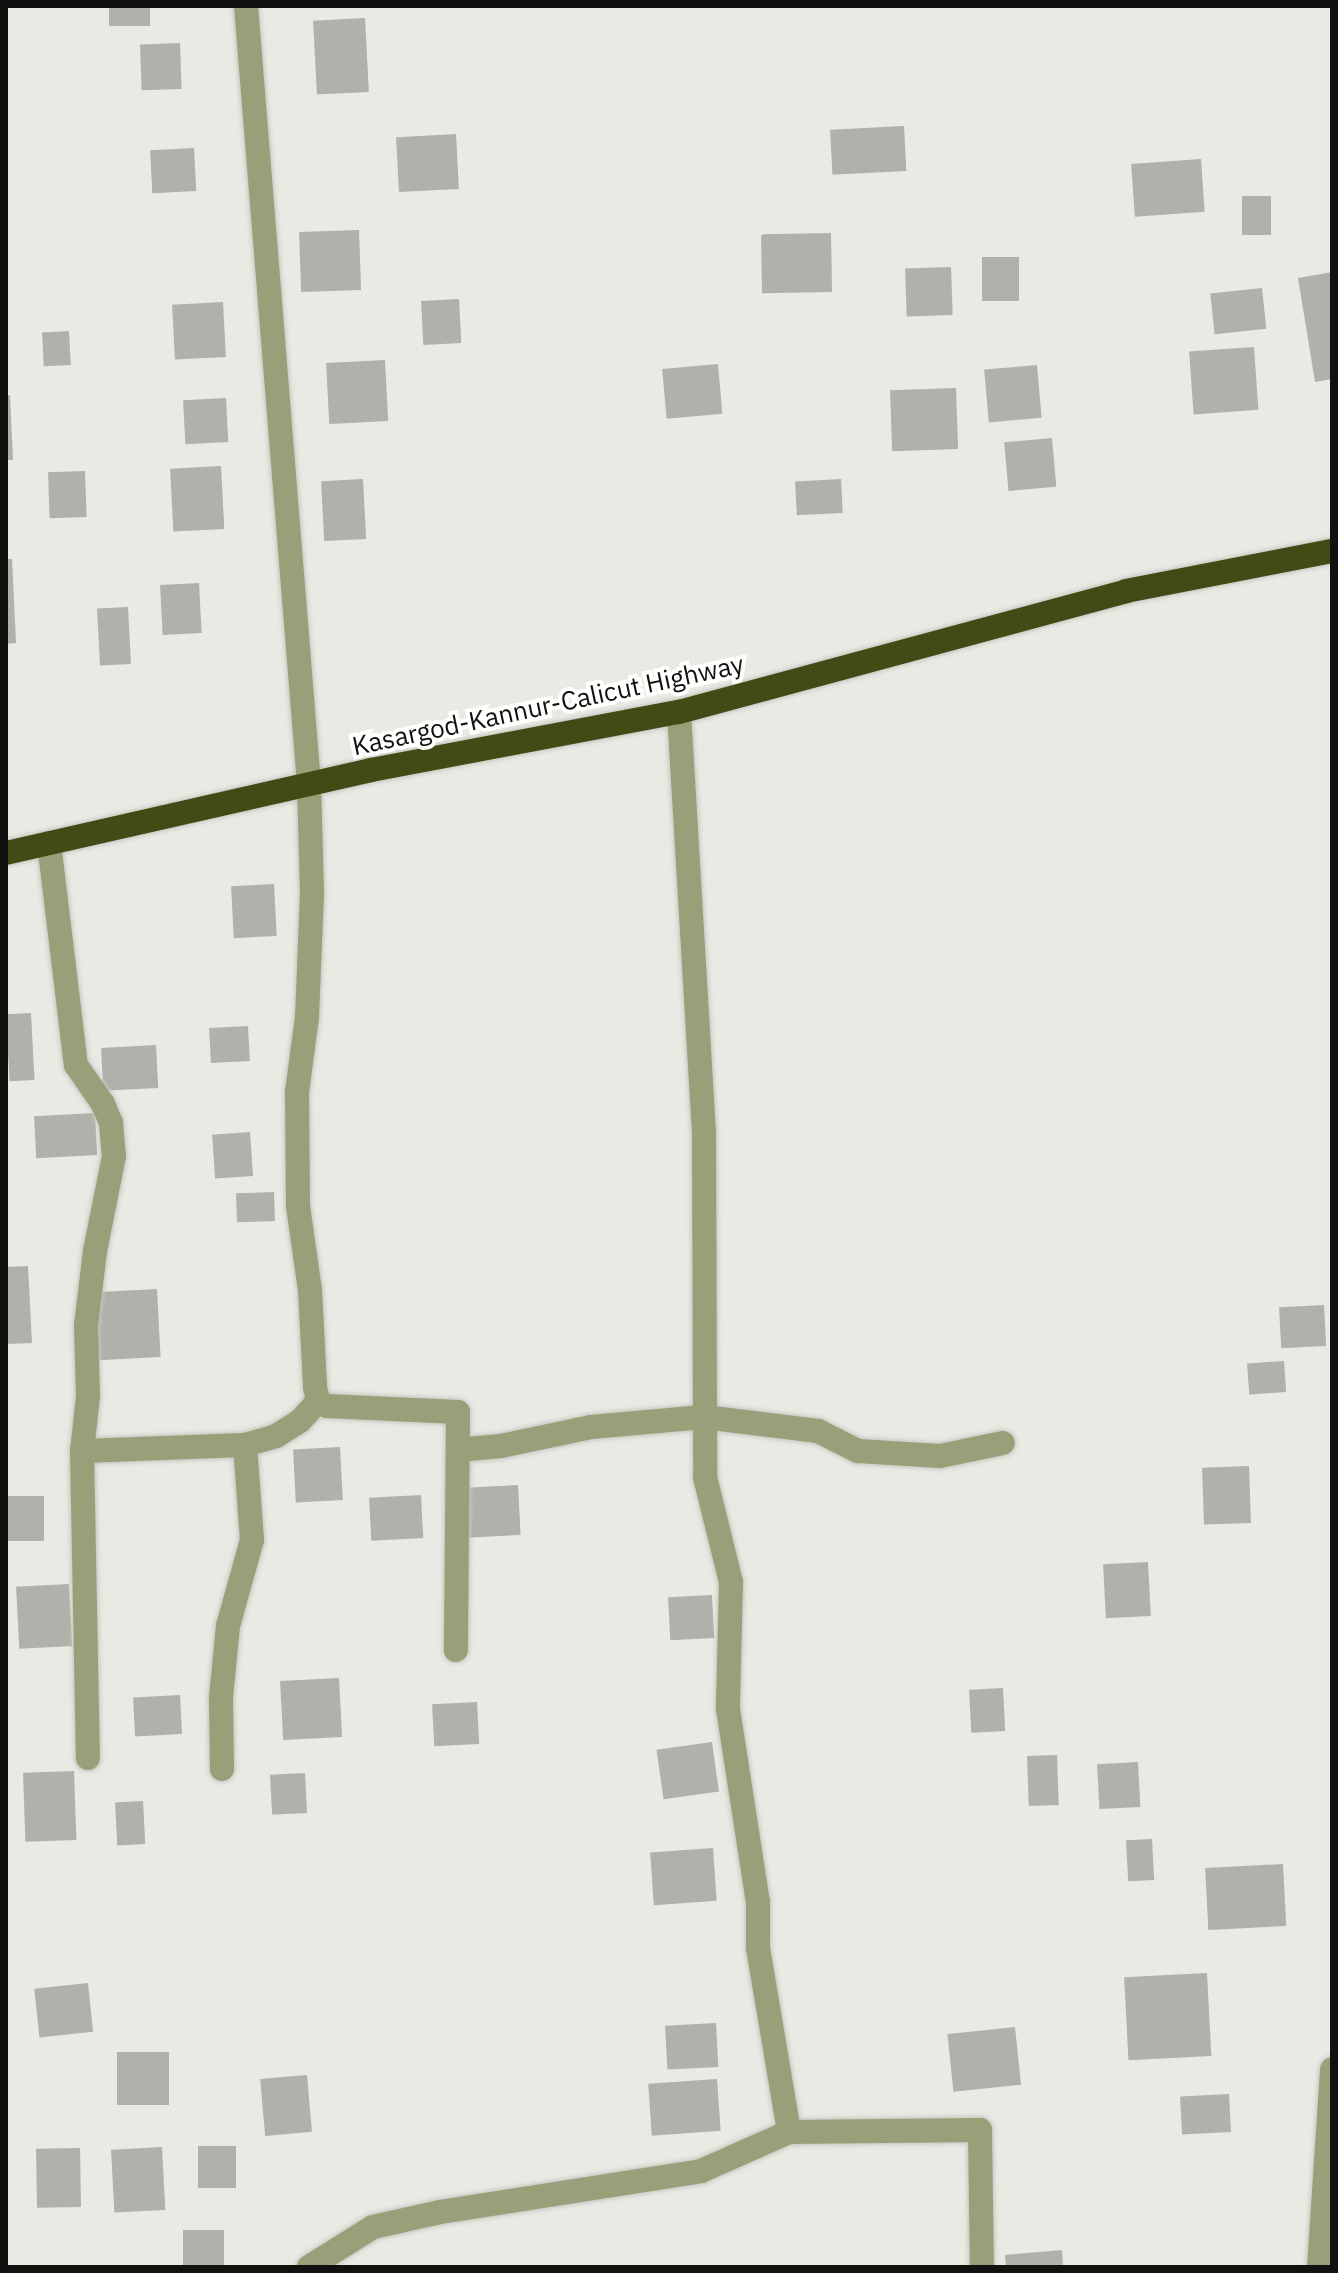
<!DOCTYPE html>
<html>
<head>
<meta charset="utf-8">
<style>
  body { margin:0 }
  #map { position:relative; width:1338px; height:2273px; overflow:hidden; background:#e8eae3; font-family:"IBM Plex Sans",sans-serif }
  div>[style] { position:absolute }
  .building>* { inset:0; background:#b0b1ab; transform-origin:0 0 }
  .roads { filter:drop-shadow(0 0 2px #c6c7c1) drop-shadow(0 0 2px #c6c7c1) }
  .minor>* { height:24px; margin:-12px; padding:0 12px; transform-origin:12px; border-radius:12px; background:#99a079 }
  .highway>* { height:24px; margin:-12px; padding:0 12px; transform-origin:12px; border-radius:12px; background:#444a16 }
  span { translate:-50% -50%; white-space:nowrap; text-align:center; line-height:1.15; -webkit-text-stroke:8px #fffffe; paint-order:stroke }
  .street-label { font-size:26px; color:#11120f }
  .frame { position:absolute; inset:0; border:8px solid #11120f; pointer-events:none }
</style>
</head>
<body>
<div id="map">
  <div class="building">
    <i style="left:109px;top:6px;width:41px;height:20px"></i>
    <i style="left:365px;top:18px;width:74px;height:52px;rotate:87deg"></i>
    <i style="left:180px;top:43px;width:46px;height:40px;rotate:88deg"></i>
    <i style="left:904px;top:126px;width:45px;height:74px;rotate:87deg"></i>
    <i style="left:456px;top:134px;width:55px;height:60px;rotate:87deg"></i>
    <i style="left:194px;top:148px;width:43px;height:44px;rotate:87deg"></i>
    <i style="left:1201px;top:159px;width:53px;height:70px;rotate:86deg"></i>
    <i style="left:1242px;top:196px;width:29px;height:39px"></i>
    <i style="left:359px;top:230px;width:60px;height:60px;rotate:88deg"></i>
    <i style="left:831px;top:233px;width:59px;height:70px;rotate:89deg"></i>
    <i style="left:982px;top:257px;width:37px;height:44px"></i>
    <i style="left:951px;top:267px;width:48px;height:46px;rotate:88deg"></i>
    <i style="clip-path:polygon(1332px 272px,1332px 379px,1315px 382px,1298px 278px)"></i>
    <i style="left:1262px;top:288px;width:41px;height:52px;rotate:84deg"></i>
    <i style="left:459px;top:299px;width:44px;height:38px;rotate:87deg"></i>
    <i style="left:223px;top:302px;width:55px;height:51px;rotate:87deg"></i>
    <i style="left:69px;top:331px;width:34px;height:27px;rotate:87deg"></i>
    <i style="left:1254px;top:347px;width:63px;height:65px;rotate:86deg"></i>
    <i style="left:385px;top:360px;width:61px;height:59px;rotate:87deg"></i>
    <i style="left:718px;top:364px;width:50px;height:56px;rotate:85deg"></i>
    <i style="left:1037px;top:365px;width:53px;height:53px;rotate:85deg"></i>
    <i style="left:956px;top:388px;width:61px;height:66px;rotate:88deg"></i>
    <i style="clip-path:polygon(10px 395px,13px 460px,6px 460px,6px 396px)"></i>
    <i style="left:226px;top:398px;width:44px;height:43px;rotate:87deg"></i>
    <i style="left:1052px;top:438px;width:49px;height:48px;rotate:85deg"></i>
    <i style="left:221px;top:466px;width:63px;height:51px;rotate:87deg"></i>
    <i style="left:85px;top:471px;width:46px;height:37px;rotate:88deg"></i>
    <i style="left:363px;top:479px;width:60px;height:42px;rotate:87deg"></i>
    <i style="left:841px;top:479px;width:34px;height:46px;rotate:87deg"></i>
    <i style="clip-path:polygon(6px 559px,12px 559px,16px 643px,6px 644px)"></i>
    <i style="left:199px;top:583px;width:50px;height:39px;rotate:87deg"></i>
    <i style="left:128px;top:607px;width:57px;height:31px;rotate:87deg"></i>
    <i style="left:274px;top:884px;width:52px;height:43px;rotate:87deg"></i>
    <i style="left:31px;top:1013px;width:67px;height:25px;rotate:87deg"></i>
    <i style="left:248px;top:1026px;width:35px;height:39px;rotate:87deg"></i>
    <i style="left:156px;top:1045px;width:43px;height:55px;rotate:87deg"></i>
    <i style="left:95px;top:1113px;width:42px;height:61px;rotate:87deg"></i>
    <i style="left:250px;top:1132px;width:44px;height:38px;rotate:86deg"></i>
    <i style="left:274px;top:1192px;width:29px;height:38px;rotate:88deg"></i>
    <i style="clip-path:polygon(28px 1266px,32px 1343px,6px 1344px,6px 1267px)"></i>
    <i style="left:157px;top:1289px;width:68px;height:62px;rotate:87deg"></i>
    <i style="left:1324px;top:1305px;width:41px;height:45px;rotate:87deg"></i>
    <i style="left:1284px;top:1361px;width:31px;height:37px;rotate:86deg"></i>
    <i style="left:340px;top:1447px;width:53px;height:47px;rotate:87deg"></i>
    <i style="left:1249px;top:1466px;width:57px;height:47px;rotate:88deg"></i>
    <i style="left:518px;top:1485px;width:50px;height:54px;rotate:87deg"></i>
    <i style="left:421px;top:1495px;width:43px;height:52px;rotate:87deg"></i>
    <i style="left:6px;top:1496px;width:38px;height:45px"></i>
    <i style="left:1148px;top:1562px;width:54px;height:45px;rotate:87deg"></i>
    <i style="left:69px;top:1584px;width:62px;height:53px;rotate:87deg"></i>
    <i style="left:712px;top:1595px;width:43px;height:44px;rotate:87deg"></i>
    <i style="left:339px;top:1678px;width:59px;height:59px;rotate:87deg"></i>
    <i style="left:1003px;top:1688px;width:43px;height:34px;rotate:87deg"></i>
    <i style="left:180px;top:1695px;width:39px;height:47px;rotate:87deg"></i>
    <i style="left:477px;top:1702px;width:42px;height:45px;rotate:87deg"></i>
    <i style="left:712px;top:1742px;width:50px;height:56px;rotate:82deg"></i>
    <i style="left:1057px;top:1755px;width:50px;height:30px;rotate:88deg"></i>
    <i style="left:1138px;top:1762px;width:45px;height:41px;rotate:87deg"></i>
    <i style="left:74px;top:1771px;width:69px;height:51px;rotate:88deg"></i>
    <i style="left:305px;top:1773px;width:40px;height:35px;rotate:87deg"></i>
    <i style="left:143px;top:1801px;width:43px;height:28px;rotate:87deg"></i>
    <i style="left:1152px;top:1839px;width:41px;height:26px;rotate:87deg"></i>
    <i style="left:713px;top:1848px;width:53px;height:63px;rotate:86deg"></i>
    <i style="left:1283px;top:1864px;width:62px;height:78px;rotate:87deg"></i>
    <i style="left:1207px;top:1973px;width:83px;height:83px;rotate:87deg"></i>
    <i style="left:88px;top:1983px;width:49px;height:54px;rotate:84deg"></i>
    <i style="left:716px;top:2023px;width:44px;height:51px;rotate:87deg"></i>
    <i style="left:1015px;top:2027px;width:58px;height:68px;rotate:84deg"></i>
    <i style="left:117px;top:2052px;width:52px;height:53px"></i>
    <i style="left:307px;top:2075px;width:57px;height:47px;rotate:85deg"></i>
    <i style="left:717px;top:2079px;width:52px;height:69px;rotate:86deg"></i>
    <i style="left:1229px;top:2094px;width:38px;height:49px;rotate:87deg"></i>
    <i style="left:198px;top:2146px;width:38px;height:42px"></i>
    <i style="left:162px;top:2147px;width:63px;height:51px;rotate:87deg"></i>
    <i style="left:80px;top:2148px;width:59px;height:44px;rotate:89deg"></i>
    <i style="left:183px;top:2230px;width:41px;height:37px"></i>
    <i style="clip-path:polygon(1062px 2250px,1063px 2267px,1006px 2267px,1005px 2255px)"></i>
  </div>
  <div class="roads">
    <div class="minor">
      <i style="left:246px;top:6px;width:781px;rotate:85.37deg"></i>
      <i style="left:309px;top:784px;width:109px;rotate:88.4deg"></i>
      <i style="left:312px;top:893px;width:124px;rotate:92.3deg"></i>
      <i style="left:307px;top:1017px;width:76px;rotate:97.6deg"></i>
      <i style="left:297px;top:1092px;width:114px;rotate:89.5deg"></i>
      <i style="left:298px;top:1206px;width:85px;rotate:81.9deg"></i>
      <i style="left:310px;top:1290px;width:97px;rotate:87deg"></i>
      <i style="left:315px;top:1387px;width:14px;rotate:78deg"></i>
      <i style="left:318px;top:1401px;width:10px;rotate:29deg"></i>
      <i style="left:327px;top:1406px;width:131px;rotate:2.6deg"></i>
      <i style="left:458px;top:1412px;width:238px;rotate:90.5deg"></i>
      <i style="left:679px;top:712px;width:420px;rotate:86.6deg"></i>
      <i style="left:704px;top:1131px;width:346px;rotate:89.8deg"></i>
      <i style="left:705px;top:1477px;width:108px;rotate:76.1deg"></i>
      <i style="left:731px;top:1582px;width:127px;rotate:91.4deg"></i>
      <i style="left:728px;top:1709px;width:195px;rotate:81.2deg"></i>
      <i style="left:758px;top:1902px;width:46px;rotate:90deg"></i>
      <i style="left:758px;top:1948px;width:187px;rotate:80.4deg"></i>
      <i style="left:49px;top:843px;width:224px;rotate:83.1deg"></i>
      <i style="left:76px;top:1065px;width:47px;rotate:55.3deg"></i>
      <i style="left:103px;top:1104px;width:21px;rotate:67deg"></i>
      <i style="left:111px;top:1123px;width:33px;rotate:85deg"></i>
      <i style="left:114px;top:1156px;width:97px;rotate:101.3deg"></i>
      <i style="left:95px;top:1251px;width:75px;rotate:96.9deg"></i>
      <i style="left:86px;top:1325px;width:71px;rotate:88.4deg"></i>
      <i style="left:88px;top:1396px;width:55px;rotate:96.2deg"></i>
      <i style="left:82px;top:1451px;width:307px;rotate:88.9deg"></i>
      <i style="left:245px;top:1445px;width:32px;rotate:-16deg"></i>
      <i style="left:276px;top:1436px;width:28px;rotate:-32deg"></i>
      <i style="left:300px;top:1421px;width:27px;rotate:-48deg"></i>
      <i style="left:458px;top:1450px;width:43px;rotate:-5.3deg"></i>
      <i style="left:501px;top:1446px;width:92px;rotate:-11.9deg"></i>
      <i style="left:591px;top:1427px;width:113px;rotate:-5.1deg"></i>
      <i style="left:704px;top:1417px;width:115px;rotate:7deg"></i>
      <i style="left:818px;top:1431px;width:45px;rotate:26.6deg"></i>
      <i style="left:858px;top:1451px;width:82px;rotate:3.5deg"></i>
      <i style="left:940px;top:1456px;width:64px;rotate:-11.7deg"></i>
      <i style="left:82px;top:1451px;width:163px;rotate:-2.1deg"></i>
      <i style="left:245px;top:1445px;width:95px;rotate:85.8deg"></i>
      <i style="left:252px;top:1540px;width:89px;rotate:105.6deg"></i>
      <i style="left:228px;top:1626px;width:72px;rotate:95.6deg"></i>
      <i style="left:221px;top:1698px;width:71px;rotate:89.2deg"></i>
      <i style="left:309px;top:2267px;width:75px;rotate:-32deg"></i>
      <i style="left:373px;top:2227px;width:69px;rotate:-12.6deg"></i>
      <i style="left:440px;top:2212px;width:264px;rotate:-8.9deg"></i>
      <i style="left:701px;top:2171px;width:96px;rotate:-23.9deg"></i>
      <i style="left:789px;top:2132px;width:191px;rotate:-0.6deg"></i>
      <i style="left:980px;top:2130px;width:137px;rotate:89.2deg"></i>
      <i style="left:1319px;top:2267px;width:198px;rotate:-86.2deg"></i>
    </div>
    <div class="highway">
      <i style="left:6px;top:853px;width:374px;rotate:-12.8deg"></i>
      <i style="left:371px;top:770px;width:313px;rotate:-10.7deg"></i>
      <i style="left:679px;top:712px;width:463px;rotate:-15.1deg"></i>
      <i style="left:1126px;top:591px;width:210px;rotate:-11deg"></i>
    </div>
  </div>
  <div class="street-label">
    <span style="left:548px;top:705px;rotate:-12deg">Kasargod-Kannur-Calicut Highway</span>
  </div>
  <div class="frame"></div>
</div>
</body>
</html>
